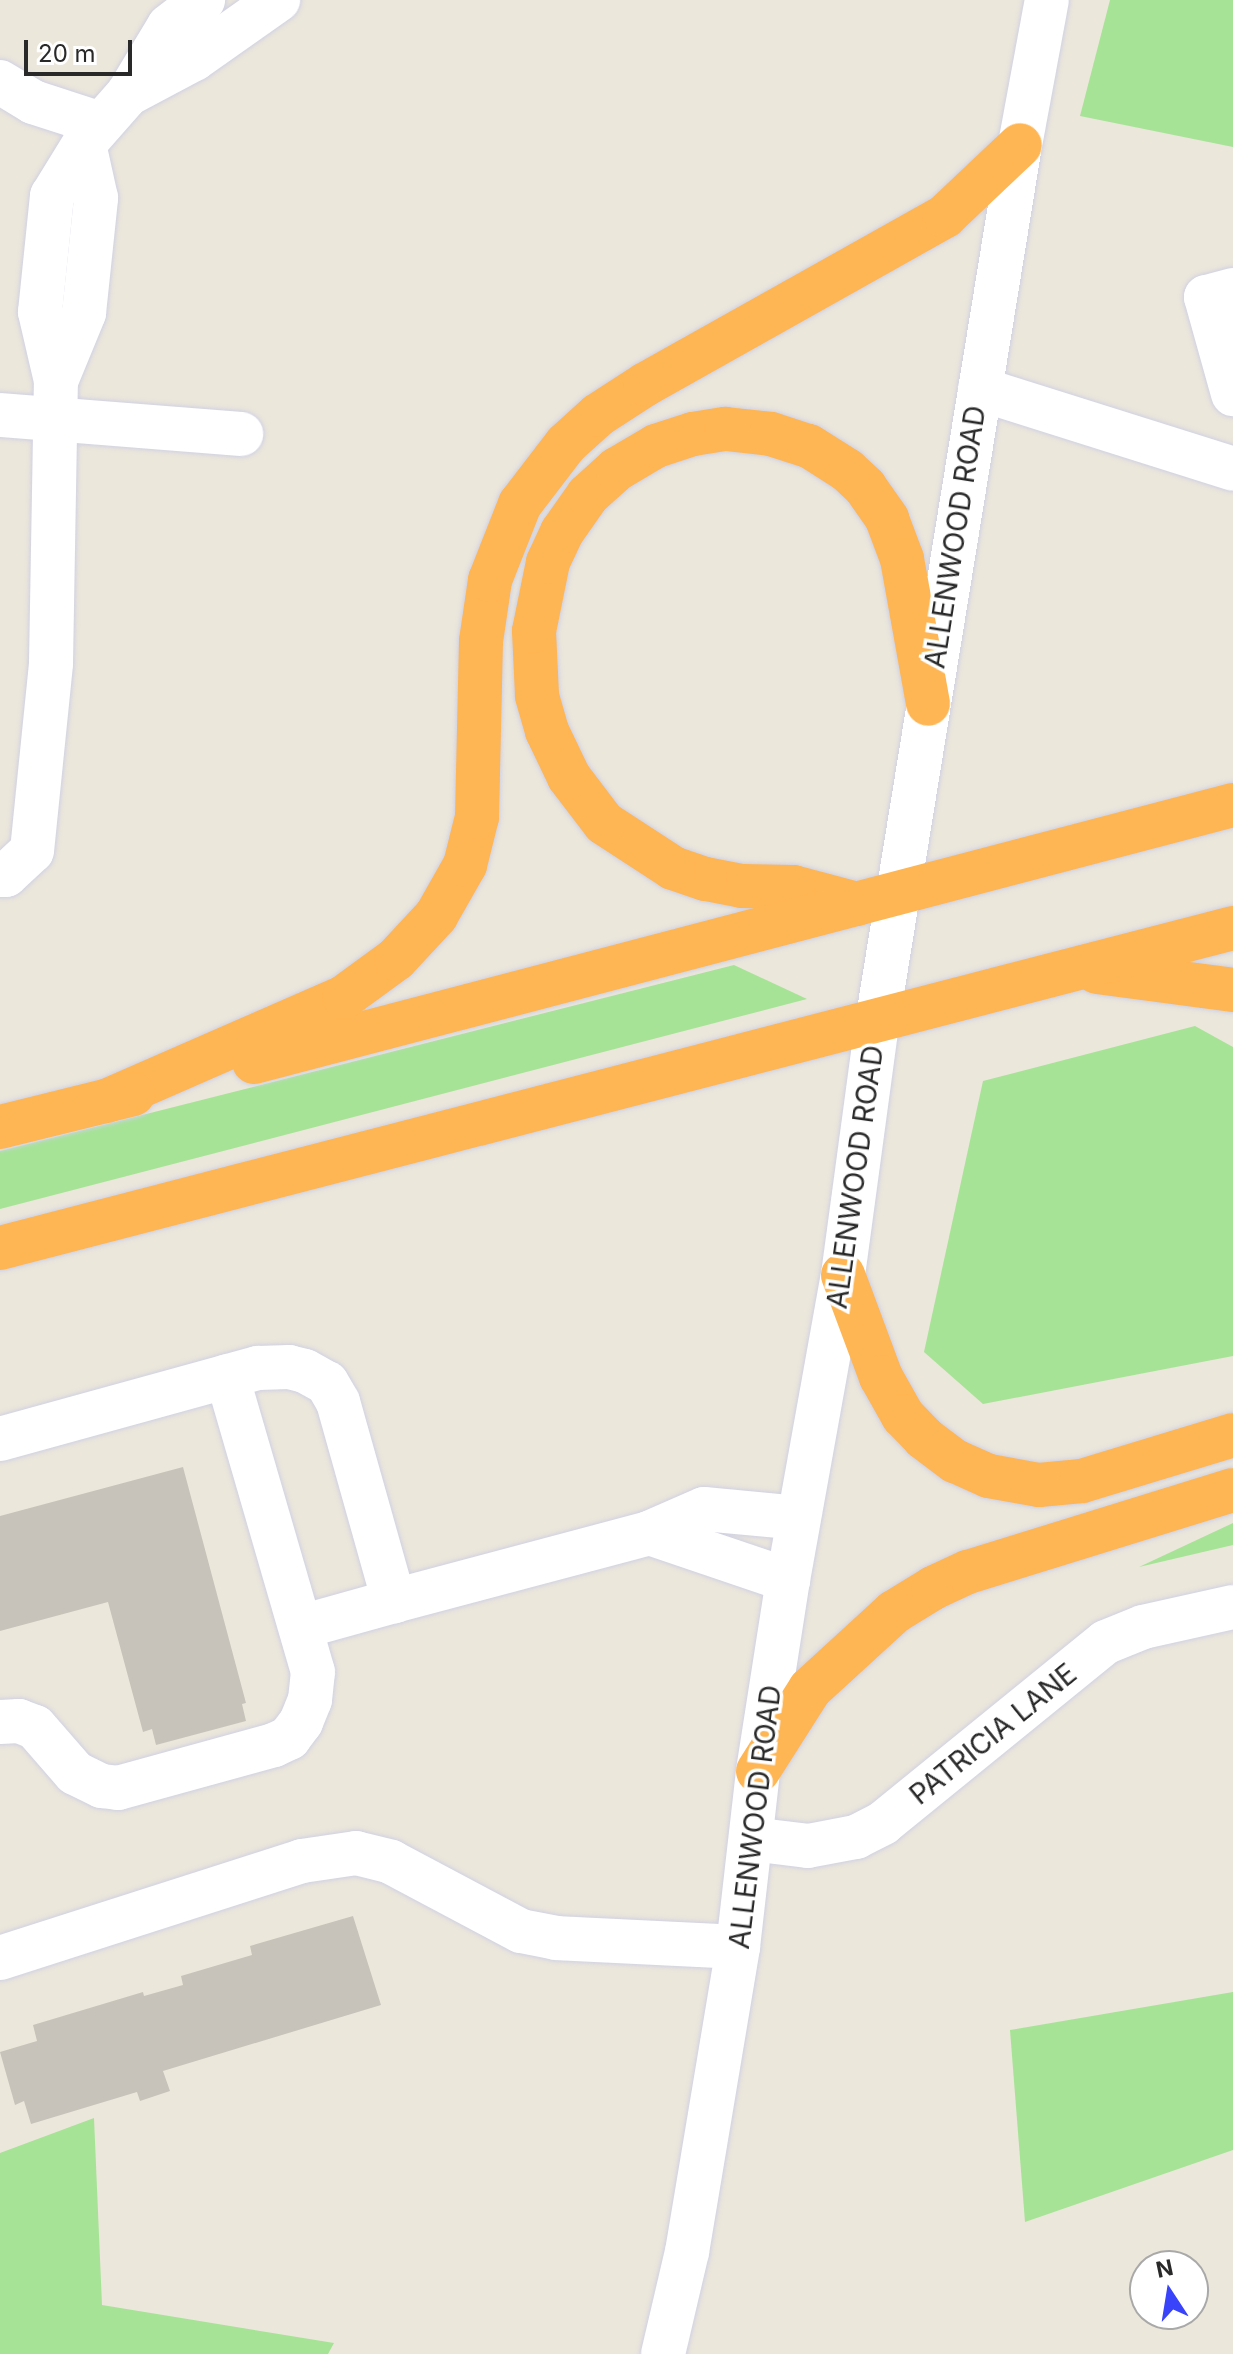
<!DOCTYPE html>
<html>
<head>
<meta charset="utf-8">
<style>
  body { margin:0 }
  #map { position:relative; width:1233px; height:2354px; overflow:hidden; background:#ece7db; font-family:Inter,sans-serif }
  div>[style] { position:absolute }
  .green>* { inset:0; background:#a6e397 }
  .building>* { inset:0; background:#c7c3ba }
  .roads { filter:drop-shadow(0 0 2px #d0d1e2) drop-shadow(0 0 2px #d0d1e2) }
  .minor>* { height:44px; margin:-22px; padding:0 22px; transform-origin:22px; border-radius:22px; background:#fff }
  .highway>* { height:44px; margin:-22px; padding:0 22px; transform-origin:22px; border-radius:22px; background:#feb553 }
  span { translate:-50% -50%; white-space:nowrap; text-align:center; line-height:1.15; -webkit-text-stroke:7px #fff; paint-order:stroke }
  .street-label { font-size:28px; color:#292929 }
  .north { position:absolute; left:1129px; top:2250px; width:80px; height:80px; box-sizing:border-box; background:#fff; border:2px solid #a9a9a9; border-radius:50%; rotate:348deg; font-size:22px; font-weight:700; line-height:32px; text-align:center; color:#292929 }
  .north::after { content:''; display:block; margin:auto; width:28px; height:36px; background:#3943fa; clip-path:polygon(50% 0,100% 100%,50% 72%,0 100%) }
  .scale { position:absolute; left:24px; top:40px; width:108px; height:36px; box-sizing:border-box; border:4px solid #292929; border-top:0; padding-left:10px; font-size:24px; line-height:28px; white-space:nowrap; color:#292929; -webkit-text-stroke:6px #fff; paint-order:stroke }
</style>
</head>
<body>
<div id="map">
  <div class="green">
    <i style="clip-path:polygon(1110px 0,1233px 0,1233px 147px,1080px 116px)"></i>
    <i style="clip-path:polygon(734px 965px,807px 999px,0 1209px,0 1151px)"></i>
    <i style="clip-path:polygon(1195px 1026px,1233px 1047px,1233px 1356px,983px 1404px,924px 1352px,983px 1081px)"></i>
    <i style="clip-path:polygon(1233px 1523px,1233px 1545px,1139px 1567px)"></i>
    <i style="clip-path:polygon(1233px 1992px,1233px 2150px,1025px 2222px,1010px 2030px)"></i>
    <i style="clip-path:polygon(94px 2118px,102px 2305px,334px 2343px,328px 2354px,0 2354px,0 2153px)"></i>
  </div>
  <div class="building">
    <i style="clip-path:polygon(183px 1467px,246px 1703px,242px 1704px,246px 1721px,156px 1745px,152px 1729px,143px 1732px,108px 1602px,0 1631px,0 1516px)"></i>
    <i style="clip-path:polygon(353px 1916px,381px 2005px,163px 2071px,170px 2091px,140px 2101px,137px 2092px,31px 2124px,24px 2101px,15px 2105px,0 2052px,37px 2041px,33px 2025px,143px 1992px,144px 1996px,183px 1985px,181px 1976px,252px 1955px,250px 1946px)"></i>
  </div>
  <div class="roads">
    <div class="minor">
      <i style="left:0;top:82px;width:39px;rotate:31deg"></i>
      <i style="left:33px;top:102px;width:71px;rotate:17.9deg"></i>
      <i style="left:128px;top:94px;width:75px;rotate:-27.9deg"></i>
      <i style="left:194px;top:59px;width:103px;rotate:-35.1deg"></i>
      <i style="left:1233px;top:290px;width:28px;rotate:165deg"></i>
      <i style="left:1206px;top:297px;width:101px;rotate:74.4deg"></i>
      <i style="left:56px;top:381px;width:74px;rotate:-67.6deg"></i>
      <i style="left:84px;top:313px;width:116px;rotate:-84deg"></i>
      <i style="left:96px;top:198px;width:55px;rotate:-102.5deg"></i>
      <i style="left:980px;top:389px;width:265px;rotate:17.5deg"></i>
      <i style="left:0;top:415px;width:242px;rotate:4.5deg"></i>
      <i style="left:0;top:875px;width:6px"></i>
      <i style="left:6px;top:875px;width:35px;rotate:-43deg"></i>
      <i style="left:32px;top:851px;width:189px;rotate:-84.2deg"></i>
      <i style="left:51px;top:663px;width:282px;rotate:-89deg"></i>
      <i style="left:56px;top:381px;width:71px;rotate:-103.1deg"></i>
      <i style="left:40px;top:312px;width:117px;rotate:-84.1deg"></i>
      <i style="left:52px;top:196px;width:61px;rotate:-58.4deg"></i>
      <i style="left:84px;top:144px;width:67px;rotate:-48.7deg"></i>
      <i style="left:128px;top:94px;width:79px;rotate:-58.9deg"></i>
      <i style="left:169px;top:26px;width:43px;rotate:-37.4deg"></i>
      <i style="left:0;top:1439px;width:268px;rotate:-15.4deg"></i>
      <i style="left:258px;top:1368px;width:31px;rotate:-2deg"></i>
      <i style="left:289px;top:1367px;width:16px;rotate:14deg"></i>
      <i style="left:305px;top:1371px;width:25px;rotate:29deg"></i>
      <i style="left:327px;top:1383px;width:22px;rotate:60deg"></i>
      <i style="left:338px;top:1402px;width:207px;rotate:74.3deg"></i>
      <i style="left:394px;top:1601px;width:264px;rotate:-14.9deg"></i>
      <i style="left:649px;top:1533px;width:60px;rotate:-23.6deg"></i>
      <i style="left:704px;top:1509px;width:95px;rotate:5.4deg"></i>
      <i style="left:649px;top:1533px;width:147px;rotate:18.7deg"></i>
      <i style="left:301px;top:1627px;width:97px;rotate:-15.6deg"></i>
      <i style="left:0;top:1722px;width:19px;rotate:-3deg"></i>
      <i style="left:19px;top:1721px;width:17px;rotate:21deg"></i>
      <i style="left:35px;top:1727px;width:61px;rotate:49deg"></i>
      <i style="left:75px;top:1773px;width:30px;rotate:26deg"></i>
      <i style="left:102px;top:1786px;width:16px;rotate:7deg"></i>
      <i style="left:118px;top:1788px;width:162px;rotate:-15.4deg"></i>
      <i style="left:274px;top:1745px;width:17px;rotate:-25deg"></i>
      <i style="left:289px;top:1738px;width:20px;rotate:-53deg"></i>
      <i style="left:301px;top:1722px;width:24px;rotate:-68deg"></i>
      <i style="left:310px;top:1700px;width:28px;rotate:-84deg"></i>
      <i style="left:313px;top:1672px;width:308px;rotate:-106.2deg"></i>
      <i style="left:751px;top:1839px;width:57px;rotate:7deg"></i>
      <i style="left:808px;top:1846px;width:49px;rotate:-10.6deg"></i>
      <i style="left:856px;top:1837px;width:30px;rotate:-27deg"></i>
      <i style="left:883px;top:1823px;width:287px;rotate:-39.1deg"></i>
      <i style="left:1106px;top:1642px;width:40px;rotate:-22deg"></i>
      <i style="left:1143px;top:1627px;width:92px;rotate:-12.5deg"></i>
      <i style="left:0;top:1958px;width:317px;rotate:-17.8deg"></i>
      <i style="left:302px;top:1861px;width:55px;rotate:-8.4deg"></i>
      <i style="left:356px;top:1853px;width:36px;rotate:14deg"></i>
      <i style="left:391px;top:1862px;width:147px;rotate:28deg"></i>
      <i style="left:521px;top:1931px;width:36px;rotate:11deg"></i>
      <i style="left:556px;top:1938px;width:182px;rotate:2.8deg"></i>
      <i style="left:663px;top:2354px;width:105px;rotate:-76.8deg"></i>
      <i style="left:687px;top:2252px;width:309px;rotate:-80.5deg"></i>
      <i style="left:738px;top:1947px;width:177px;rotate:-83.5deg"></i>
      <i style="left:758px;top:1771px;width:193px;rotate:-81.1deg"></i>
      <i style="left:788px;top:1580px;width:310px;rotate:-79.8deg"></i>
      <i style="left:843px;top:1275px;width:254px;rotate:-82.3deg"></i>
      <i style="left:877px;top:1023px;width:890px;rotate:-80.75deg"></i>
      <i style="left:1020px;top:145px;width:147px;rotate:-79.5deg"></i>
    </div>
    <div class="highway">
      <i style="left:857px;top:904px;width:66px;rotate:-165.1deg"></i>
      <i style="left:793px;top:887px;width:51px;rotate:-178.9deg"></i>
      <i style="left:742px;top:886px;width:38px;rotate:-169deg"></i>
      <i style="left:705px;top:879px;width:34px;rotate:-161deg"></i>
      <i style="left:673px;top:868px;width:82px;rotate:-146.9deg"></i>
      <i style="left:604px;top:823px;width:58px;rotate:-127.3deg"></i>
      <i style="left:569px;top:777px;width:51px;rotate:-115.6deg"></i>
      <i style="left:547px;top:731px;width:37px;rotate:-106deg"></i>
      <i style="left:537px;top:695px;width:64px;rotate:-92.7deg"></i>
      <i style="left:534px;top:631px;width:70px;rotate:-78.5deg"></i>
      <i style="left:548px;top:562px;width:33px;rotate:-65deg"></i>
      <i style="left:562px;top:532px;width:45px;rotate:-54.9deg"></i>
      <i style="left:588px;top:495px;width:39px;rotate:-42deg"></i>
      <i style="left:617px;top:469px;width:45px;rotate:-30.5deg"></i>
      <i style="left:656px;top:446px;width:39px;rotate:-18deg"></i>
      <i style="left:693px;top:434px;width:33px;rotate:-9deg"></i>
      <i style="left:726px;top:429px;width:45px;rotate:6.3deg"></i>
      <i style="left:771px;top:434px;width:40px;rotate:18deg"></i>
      <i style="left:809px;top:446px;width:45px;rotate:32.3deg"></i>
      <i style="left:847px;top:470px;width:25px;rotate:43deg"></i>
      <i style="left:865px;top:487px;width:39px;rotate:55deg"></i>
      <i style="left:887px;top:519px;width:43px;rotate:69.4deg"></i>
      <i style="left:902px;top:559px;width:147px;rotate:79.8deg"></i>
      <i style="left:1097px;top:972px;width:137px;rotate:7.5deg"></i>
      <i style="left:254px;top:1062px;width:1012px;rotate:-14.71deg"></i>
      <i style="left:106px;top:1101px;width:260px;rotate:-23.6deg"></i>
      <i style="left:344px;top:997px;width:64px;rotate:-36.2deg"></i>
      <i style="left:396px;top:959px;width:59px;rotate:-47.1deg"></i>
      <i style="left:436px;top:916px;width:59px;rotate:-60.4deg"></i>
      <i style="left:465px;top:865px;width:49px;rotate:-76deg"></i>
      <i style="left:477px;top:817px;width:176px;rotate:-88.7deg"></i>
      <i style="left:481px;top:641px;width:62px;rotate:-81.6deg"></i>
      <i style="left:490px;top:580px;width:82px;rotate:-68.5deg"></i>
      <i style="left:520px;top:504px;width:76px;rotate:-52.5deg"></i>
      <i style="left:566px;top:444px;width:43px;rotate:-42.2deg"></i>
      <i style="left:598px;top:415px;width:57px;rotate:-32.9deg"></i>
      <i style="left:646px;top:384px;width:343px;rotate:-29.3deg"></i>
      <i style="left:945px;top:216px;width:103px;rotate:-43.4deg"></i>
      <i style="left:0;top:1127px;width:137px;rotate:-13.9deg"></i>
      <i style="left:0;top:1248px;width:1274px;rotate:-14.55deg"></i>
      <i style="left:843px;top:1275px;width:109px;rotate:69.6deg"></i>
      <i style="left:881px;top:1377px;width:45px;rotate:60.6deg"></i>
      <i style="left:903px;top:1416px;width:30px;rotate:46deg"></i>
      <i style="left:924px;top:1438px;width:39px;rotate:37deg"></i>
      <i style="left:955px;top:1461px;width:37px;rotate:24deg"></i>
      <i style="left:989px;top:1476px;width:51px;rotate:10.2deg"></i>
      <i style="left:1039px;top:1485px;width:43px;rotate:-5.3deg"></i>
      <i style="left:1082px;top:1481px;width:158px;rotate:-16.9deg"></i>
      <i style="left:758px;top:1771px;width:97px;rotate:-57.6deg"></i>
      <i style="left:810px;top:1689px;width:114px;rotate:-42.5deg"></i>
      <i style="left:894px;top:1612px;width:46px;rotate:-31.6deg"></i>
      <i style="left:933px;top:1588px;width:38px;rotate:-25deg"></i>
      <i style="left:968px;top:1572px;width:277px;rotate:-17.2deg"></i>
    </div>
  </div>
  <div class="street-label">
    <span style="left:955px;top:537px;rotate:-81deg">ALLENWOOD ROAD</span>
    <span style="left:855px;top:1177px;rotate:-82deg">ALLENWOOD ROAD</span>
    <span style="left:993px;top:1734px;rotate:-39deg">PATRICIA LANE</span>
    <span style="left:755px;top:1817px;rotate:-83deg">ALLENWOOD ROAD</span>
  </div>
  <div class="north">N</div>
  <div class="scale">20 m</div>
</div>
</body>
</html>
